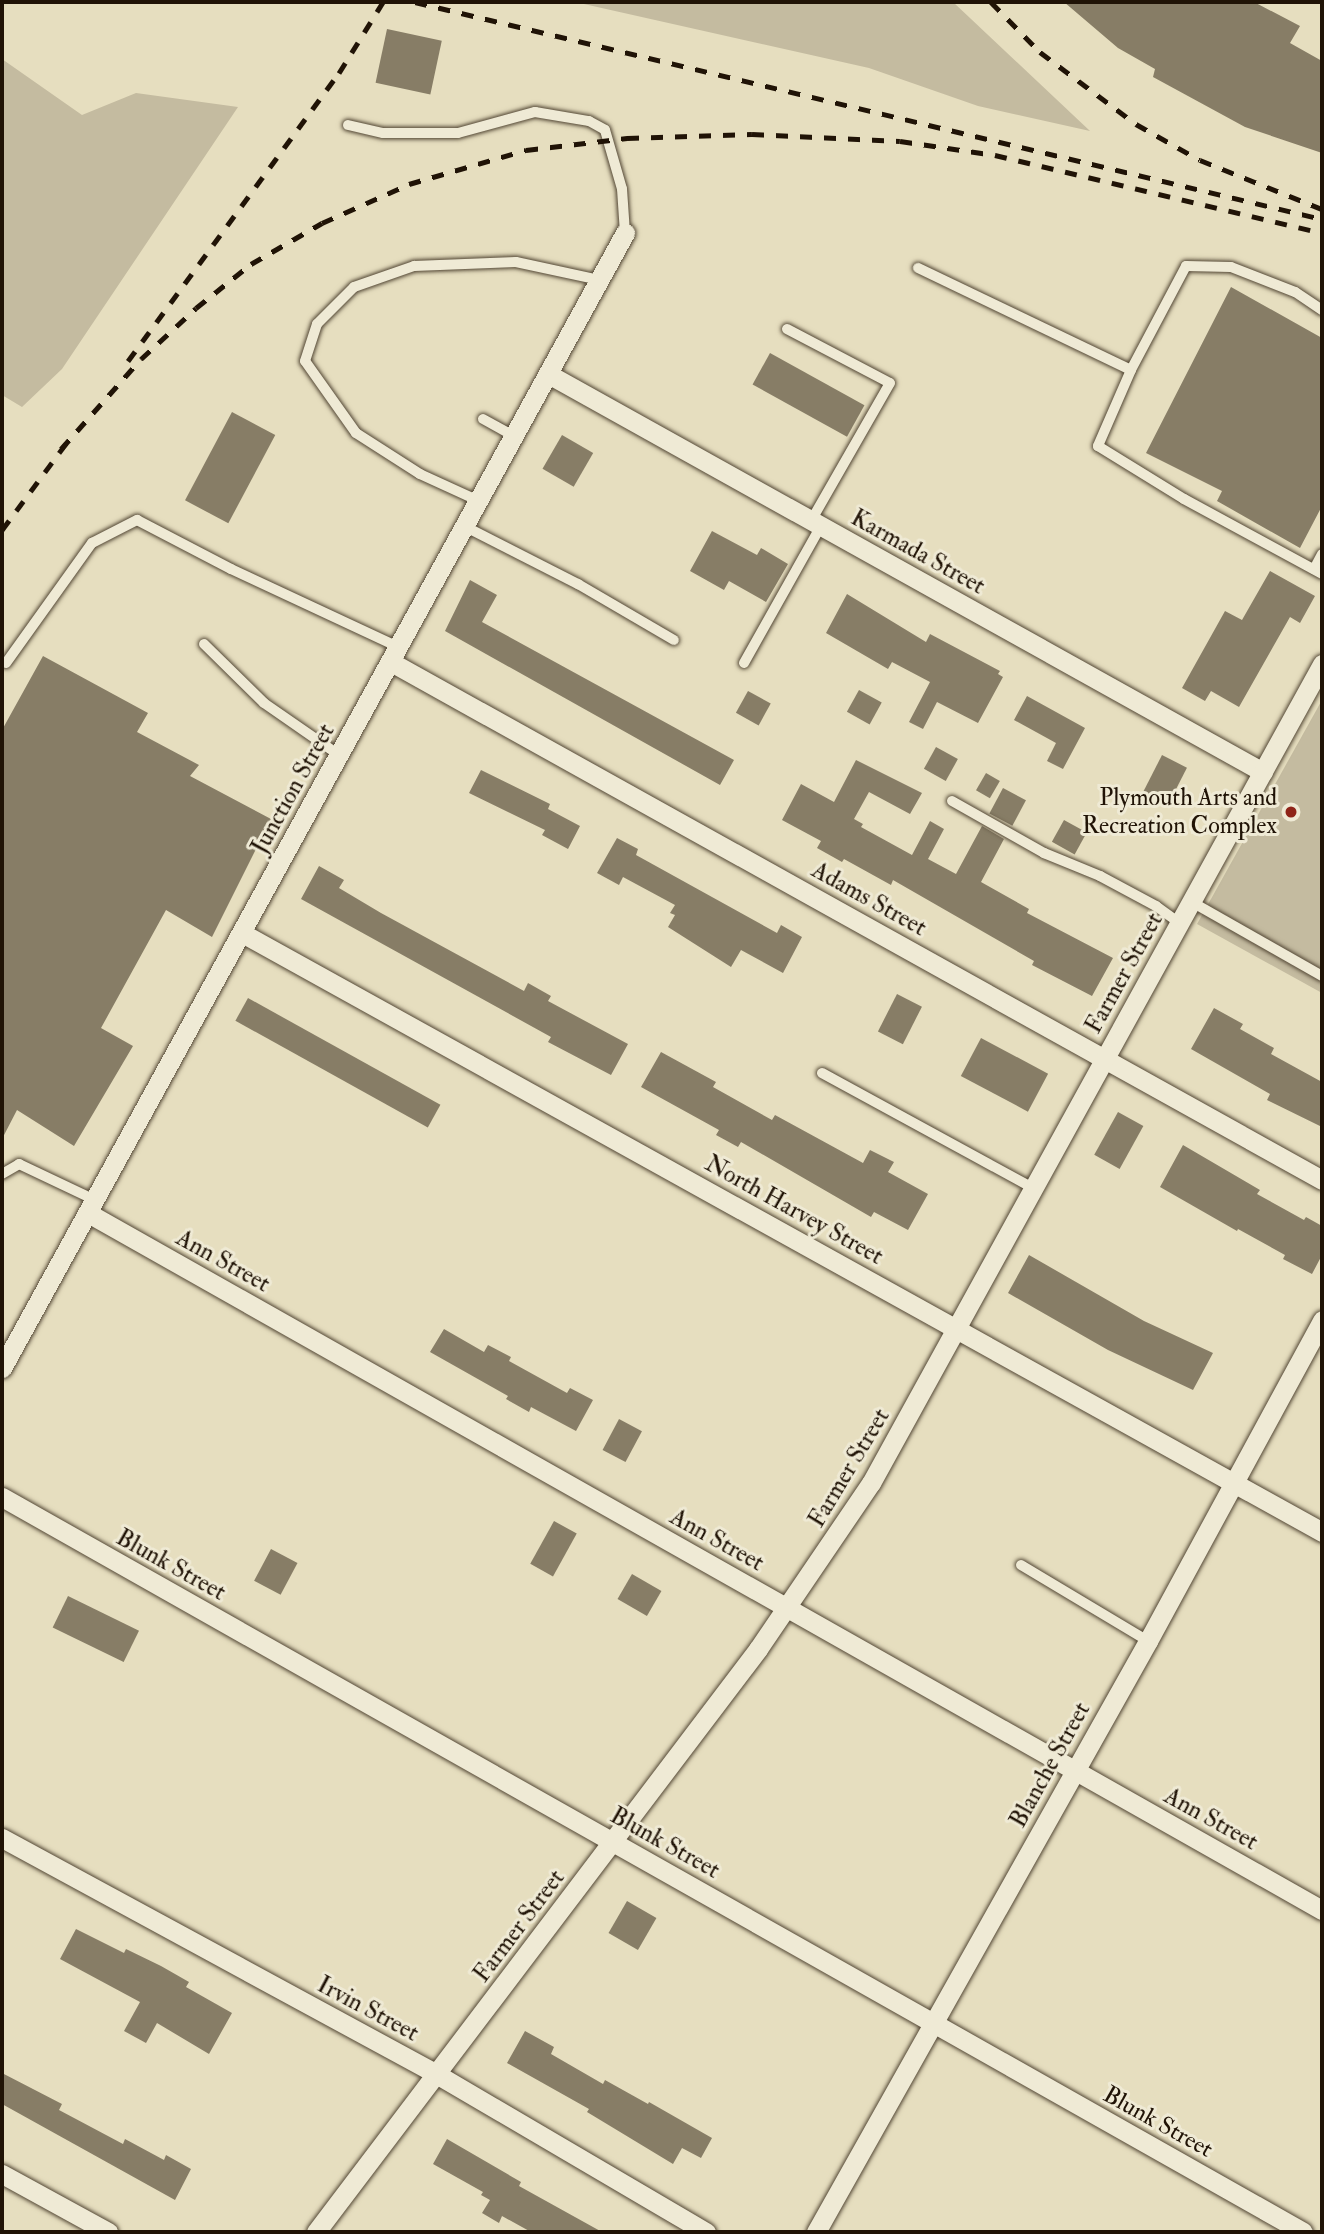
<!DOCTYPE html>
<html>
<head>
<meta charset="utf-8">
<style>
  body { margin:0 }
  #map { position:relative; width:1324px; height:2234px; overflow:hidden; background:#e6debf; font-family:"IM FELL Double Pica",serif }
  div>[style] { position:absolute }
  .green>* { inset:0; background:#c4bba0 }
  .building>* { inset:0; background:#877d66; transform-origin:0 0 }
  .roads { filter:drop-shadow(0 0 2px #524634) drop-shadow(0 0 2px #524634) }
  .service>* { height:10px; margin:-5px; padding:0 5px; transform-origin:5px; border-radius:5px; background:#efead5 }
  .minor>* { height:19px; margin:-9.5px; padding:0 9.5px; transform-origin:9.5px; border-radius:9.5px; background:#efead5 }
  .rail>* { height:5px; margin-top:-2.5px; transform-origin:0; background:repeating-linear-gradient(90deg,#201306 0 12px,transparent 0 24px) }
  .dots>* { width:19px; height:19px; translate:-50% -50%; box-sizing:border-box; border:4px solid #efead5; border-radius:50% }
  span { translate:-50% -50%; white-space:nowrap; text-align:center; line-height:1.15; -webkit-text-stroke:6px #efead5; paint-order:stroke }
  .street-label { font-size:24px; color:#201306 }
  .poi-label { font-size:24px; color:#201306 }
  .right { translate:-100% -50%; text-align:right }
  .frame { position:absolute; inset:0; border:4px solid #201306; pointer-events:none }
</style>
</head>
<body>
<div id="map">
  <div class="green">
    <i style="clip-path:polygon(575px 2px,953px 2px,1090px 131px,978px 106px,869px 68px)"></i>
    <i style="clip-path:polygon(2px 59px,82px 115px,136px 93px,238px 107px,62px 369px,22px 407px,2px 395px)"></i>
    <i style="clip-path:polygon(1322px 700px,1322px 993px,1197px 924px)"></i>
  </div>
  <div class="building">
    <i style="clip-path:polygon(1064px 2px,1254px 2px,1300px 26px,1290px 43px,1322px 61px,1322px 153px,1245px 127px,1153px 77px,1155px 69px,1118px 48px)"></i>
    <i style="left:387px;top:29px;width:56px;height:55px;rotate:12deg"></i>
    <i style="clip-path:polygon(1231px 287px,1322px 338px,1322px 506px,1300px 548px,1217px 501px,1222px 491px,1146px 453px)"></i>
    <i style="left:770px;top:353px;width:108px;height:36px;rotate:29deg"></i>
    <i style="left:232px;top:412px;width:49px;height:100px;rotate:28deg"></i>
    <i style="left:562px;top:435px;width:36px;height:39px;rotate:30deg"></i>
    <i style="clip-path:polygon(712px 531px,757px 555px,761px 548px,788px 564px,766px 602px,729px 581px,724px 590px,690px 571px)"></i>
    <i style="clip-path:polygon(1270px 571px,1315px 596px,1300px 623px,1290px 617px,1239px 707px,1211px 691px,1205px 701px,1182px 688px,1225px 611px,1242px 620px)"></i>
    <i style="clip-path:polygon(470px 580px,497px 595px,482px 622px,734px 760px,720px 785px,445px 631px)"></i>
    <i style="clip-path:polygon(847px 594px,926px 642px,930px 634px,1000px 671px,998px 674px,1003px 677px,978px 723px,937px 702px,923px 729px,909px 722px,930px 682px,892px 662px,888px 669px,826px 633px)"></i>
    <i style="clip-path:polygon(43px 656px,148px 713px,137px 732px,199px 765px,190px 776px,271px 819px,212px 937px,166px 910px,101px 1028px,133px 1046px,74px 1146px,17px 1110px,2px 1139px,2px 730px)"></i>
    <i style="left:859px;top:690px;width:26px;height:25px;rotate:29deg"></i>
    <i style="left:748px;top:691px;width:26px;height:25px;rotate:29deg"></i>
    <i style="clip-path:polygon(1027px 696px,1085px 728px,1063px 769px,1047px 761px,1056px 743px,1014px 720px)"></i>
    <i style="left:936px;top:747px;width:25px;height:25px;rotate:29deg"></i>
    <i style="left:1162px;top:755px;width:28px;height:43px;rotate:27deg"></i>
    <i style="clip-path:polygon(856px 760px,922px 793px,910px 814px,869px 792px,854px 819px,863px 824px,861px 827px,912px 855px,930px 821px,944px 829px,928px 859px,956px 874px,982px 826px,1004px 839px,981px 882px,1029px 909px,1027px 913px,1113px 958px,1092px 996px,1032px 965px,1034px 961px,893px 880px,891px 885px,844px 859px,842px 862px,817px 848px,821px 841px,782px 820px,801px 784px,834px 802px)"></i>
    <i style="clip-path:polygon(481px 770px,550px 804px,548px 809px,580px 826px,568px 849px,542px 835px,545px 830px,469px 793px)"></i>
    <i style="left:986px;top:773px;width:16px;height:20px;rotate:30deg"></i>
    <i style="left:1003px;top:788px;width:26px;height:29px;rotate:28deg"></i>
    <i style="left:1064px;top:820px;width:26px;height:25px;rotate:29deg"></i>
    <i style="clip-path:polygon(617px 838px,638px 849px,636px 855px,777px 933px,781px 925px,802px 937px,783px 973px,741px 950px,731px 967px,668px 927px,675px 915px,670px 913px,675px 905px,623px 877px,619px 885px,597px 873px)"></i>
    <i style="clip-path:polygon(319px 866px,344px 880px,339px 888px,381px 913px,524px 991px,528px 983px,551px 996px,548px 1001px,628px 1044px,611px 1075px,548px 1042px,551px 1037px,301px 899px)"></i>
    <i style="left:897px;top:994px;width:28px;height:42px;rotate:27deg"></i>
    <i style="left:248px;top:998px;width:220px;height:26px;rotate:29deg"></i>
    <i style="clip-path:polygon(1214px 1008px,1243px 1024px,1240px 1029px,1274px 1048px,1271px 1054px,1322px 1082px,1322px 1127px,1267px 1100px,1270px 1094px,1191px 1049px)"></i>
    <i style="left:981px;top:1038px;width:76px;height:43px;rotate:28deg"></i>
    <i style="clip-path:polygon(661px 1052px,716px 1082px,713px 1087px,772px 1120px,775px 1115px,863px 1163px,870px 1150px,894px 1162px,888px 1172px,928px 1194px,908px 1230px,874px 1212px,871px 1217px,741px 1142px,738px 1147px,716px 1135px,719px 1130px,641px 1087px)"></i>
    <i style="left:1118px;top:1112px;width:29px;height:49px;rotate:29deg"></i>
    <i style="clip-path:polygon(1183px 1145px,1260px 1190px,1257px 1194px,1304px 1220px,1306px 1217px,1322px 1226px,1322px 1255px,1312px 1274px,1283px 1259px,1285px 1255px,1238px 1229px,1237px 1231px,1160px 1187px)"></i>
    <i style="clip-path:polygon(1029px 1255px,1144px 1321px,1213px 1353px,1193px 1390px,1108px 1350px,1008px 1293px)"></i>
    <i style="clip-path:polygon(444px 1329px,484px 1352px,488px 1345px,511px 1357px,509px 1361px,567px 1393px,570px 1388px,593px 1400px,576px 1431px,531px 1407px,529px 1412px,506px 1399px,508px 1396px,430px 1352px)"></i>
    <i style="left:619px;top:1419px;width:26px;height:35px;rotate:28deg"></i>
    <i style="left:554px;top:1521px;width:26px;height:49px;rotate:29deg"></i>
    <i style="left:271px;top:1549px;width:30px;height:36px;rotate:28deg"></i>
    <i style="left:632px;top:1574px;width:34px;height:29px;rotate:30deg"></i>
    <i style="left:68px;top:1596px;width:79px;height:35px;rotate:26deg"></i>
    <i style="left:627px;top:1901px;width:34px;height:37px;rotate:30deg"></i>
    <i style="clip-path:polygon(76px 1929px,124px 1953px,126px 1949px,161px 1966px,189px 1982px,186px 1987px,232px 2013px,209px 2054px,157px 2023px,146px 2043px,124px 2031px,140px 2002px,60px 1959px)"></i>
    <i style="clip-path:polygon(525px 2031px,554px 2047px,551px 2054px,603px 2084px,605px 2080px,648px 2104px,649px 2102px,712px 2138px,701px 2158px,682px 2148px,673px 2164px,587px 2112px,589px 2109px,507px 2063px)"></i>
    <i style="clip-path:polygon(2px 2073px,62px 2104px,59px 2110px,123px 2144px,125px 2139px,164px 2160px,166px 2155px,191px 2169px,175px 2200px,2px 2104px)"></i>
    <i style="clip-path:polygon(447px 2139px,521px 2182px,519px 2186px,602px 2232px,531px 2232px,502px 2216px,499px 2223px,482px 2213px,490px 2200px,481px 2195px,483px 2192px,433px 2164px)"></i>
  </div>
  <div class="roads">
    <div class="service">
      <i style="left:348px;top:125px;width:36px;rotate:13deg"></i>
      <i style="left:383px;top:133px;width:75px"></i>
      <i style="left:458px;top:133px;width:80px;rotate:-15.3deg"></i>
      <i style="left:535px;top:112px;width:55px;rotate:9.5deg"></i>
      <i style="left:589px;top:121px;width:18px;rotate:29deg"></i>
      <i style="left:605px;top:130px;width:61px;rotate:73.9deg"></i>
      <i style="left:622px;top:189px;width:44px;rotate:86.1deg"></i>
      <i style="left:918px;top:268px;width:236px;rotate:25.6deg"></i>
      <i style="left:1322px;top:310px;width:32px;rotate:-146deg"></i>
      <i style="left:1295px;top:292px;width:69px;rotate:-158.7deg"></i>
      <i style="left:1231px;top:267px;width:45px;rotate:-178.7deg"></i>
      <i style="left:1186px;top:266px;width:118px;rotate:117.9deg"></i>
      <i style="left:1131px;top:370px;width:83px;rotate:113.5deg"></i>
      <i style="left:1098px;top:446px;width:101px;rotate:31.6deg"></i>
      <i style="left:1184px;top:499px;width:157px;rotate:28.5deg"></i>
      <i style="left:787px;top:329px;width:116px;rotate:27.7deg"></i>
      <i style="left:890px;top:383px;width:159px;rotate:119.8deg"></i>
      <i style="left:483px;top:419px;width:37px;rotate:29deg"></i>
      <i style="left:479px;top:501px;width:65px;rotate:-155.4deg"></i>
      <i style="left:420px;top:474px;width:76px;rotate:-147.4deg"></i>
      <i style="left:356px;top:433px;width:88px;rotate:-125.3deg"></i>
      <i style="left:305px;top:361px;width:39px;rotate:-72deg"></i>
      <i style="left:317px;top:324px;width:52px;rotate:-45deg"></i>
      <i style="left:354px;top:287px;width:64px;rotate:-19.3deg"></i>
      <i style="left:414px;top:266px;width:102px;rotate:-2.2deg"></i>
      <i style="left:516px;top:262px;width:86px;rotate:12.1deg"></i>
      <i style="left:466px;top:527px;width:126px;rotate:27deg"></i>
      <i style="left:578px;top:584px;width:111px;rotate:30.3deg"></i>
      <i style="left:1314px;top:569px;width:17px;rotate:-62deg"></i>
      <i style="left:204px;top:644px;width:84px;rotate:44.5deg"></i>
      <i style="left:264px;top:703px;width:91px;rotate:34.7deg"></i>
      <i style="left:6px;top:663px;width:148px;rotate:-54.4deg"></i>
      <i style="left:92px;top:543px;width:51px;rotate:-27.1deg"></i>
      <i style="left:137px;top:520px;width:106px;rotate:27.5deg"></i>
      <i style="left:231px;top:569px;width:184px;rotate:25deg"></i>
      <i style="left:744px;top:663px;width:157px;rotate:-60.7deg"></i>
      <i style="left:952px;top:801px;width:106px;rotate:29.5deg"></i>
      <i style="left:1044px;top:853px;width:61px;rotate:22.3deg"></i>
      <i style="left:1100px;top:876px;width:64px;rotate:28.2deg"></i>
      <i style="left:1156px;top:906px;width:29px;rotate:36deg"></i>
      <i style="left:1192px;top:902px;width:150px;rotate:29.6deg"></i>
      <i style="left:822px;top:1073px;width:240px;rotate:28.6deg"></i>
      <i style="left:2px;top:1174px;width:20px;rotate:-30deg"></i>
      <i style="left:19px;top:1164px;width:84px;rotate:25.3deg"></i>
      <i style="left:1021px;top:1565px;width:148px;rotate:30.9deg"></i>
    </div>
    <div class="minor">
      <i style="left:550px;top:375px;width:816px;rotate:29.11deg"></i>
      <i style="left:391px;top:662px;width:1065px;rotate:29.09deg"></i>
      <i style="left:242px;top:933px;width:1235px;rotate:29.01deg"></i>
      <i style="left:88px;top:1213px;width:1417px;rotate:29.46deg"></i>
      <i style="left:2px;top:1368px;width:1295px;rotate:-61.24deg"></i>
      <i style="left:2px;top:1497px;width:1494px;rotate:29.46deg"></i>
      <i style="left:2px;top:1838px;width:496px;rotate:28.5deg"></i>
      <i style="left:438px;top:2075px;width:311px;rotate:30.4deg"></i>
      <i style="left:2px;top:2174px;width:121px;rotate:28.7deg"></i>
      <i style="left:316px;top:2232px;width:732px;rotate:-52.83deg"></i>
      <i style="left:758px;top:1649px;width:201px;rotate:-55.8deg"></i>
      <i style="left:871px;top:1483px;width:935px;rotate:-61.16deg"></i>
      <i style="left:816px;top:2232px;width:678px;rotate:-60.67deg"></i>
      <i style="left:1148px;top:1641px;width:365px;rotate:-61.5deg"></i>
    </div>
  </div>
  <div class="rail">
    <i style="left:415px;top:2px;width:933px;rotate:13.46deg"></i>
    <i style="left:991px;top:2px;width:70px;rotate:45.6deg"></i>
    <i style="left:1040px;top:52px;width:120px;rotate:36.9deg"></i>
    <i style="left:1136px;top:124px;width:73px;rotate:29.4deg"></i>
    <i style="left:1200px;top:160px;width:131px;rotate:21.9deg"></i>
    <i style="left:128px;top:361px;width:357px;rotate:-53.8deg"></i>
    <i style="left:339px;top:73px;width:84px;rotate:-58.2deg"></i>
    <i style="left:61px;top:449px;width:120px;rotate:-48.4deg"></i>
    <i style="left:141px;top:359px;width:75px;rotate:-42.8deg"></i>
    <i style="left:196px;top:308px;width:70px;rotate:-38.7deg"></i>
    <i style="left:251px;top:264px;width:82px;rotate:-30deg"></i>
    <i style="left:322px;top:223px;width:95px;rotate:-24.1deg"></i>
    <i style="left:409px;top:184px;width:122px;rotate:-16.2deg"></i>
    <i style="left:526px;top:150px;width:102px;rotate:-6.8deg"></i>
    <i style="left:627px;top:138px;width:125px;rotate:-1.8deg"></i>
    <i style="left:752px;top:134px;width:148px;rotate:2.7deg"></i>
    <i style="left:900px;top:141px;width:96px;rotate:8.4deg"></i>
    <i style="left:995px;top:155px;width:336px;rotate:13.4deg"></i>
    <i style="left:2px;top:530px;width:109px;rotate:-53.5deg"></i>
  </div>
  <div class="dots">
    <i style="left:1291px;top:812px;background:#8f2418"></i>
  </div>
  <div class="street-label">
    <span style="left:918px;top:552px;rotate:29deg">Karmada Street</span>
    <span style="left:293px;top:789px;rotate:-61deg">Junction Street</span>
    <span style="left:869px;top:899px;rotate:29deg">Adams Street</span>
    <span style="left:1124px;top:973px;rotate:-61deg">Farmer Street</span>
    <span style="left:794px;top:1210px;rotate:29deg">North Harvey Street</span>
    <span style="left:223px;top:1261px;rotate:29deg">Ann Street</span>
    <span style="left:849px;top:1468px;rotate:-59deg">Farmer Street</span>
    <span style="left:717px;top:1540px;rotate:29deg">Ann Street</span>
    <span style="left:171px;top:1565px;rotate:29deg">Blunk Street</span>
    <span style="left:1050px;top:1765px;rotate:-61deg">Blanche Street</span>
    <span style="left:1211px;top:1819px;rotate:29deg">Ann Street</span>
    <span style="left:665px;top:1843px;rotate:29deg">Blunk Street</span>
    <span style="left:519px;top:1926px;rotate:-53deg">Farmer Street</span>
    <span style="left:368px;top:2009px;rotate:28deg">Irvin Street</span>
    <span style="left:1158px;top:2122px;rotate:29deg">Blunk Street</span>
  </div>
  <div class="poi-label">
    <span class="right" style="left:1277px;top:812px">Plymouth Arts and<br>Recreation Complex</span>
  </div>
  <div class="frame"></div>
</div>
</body>
</html>
